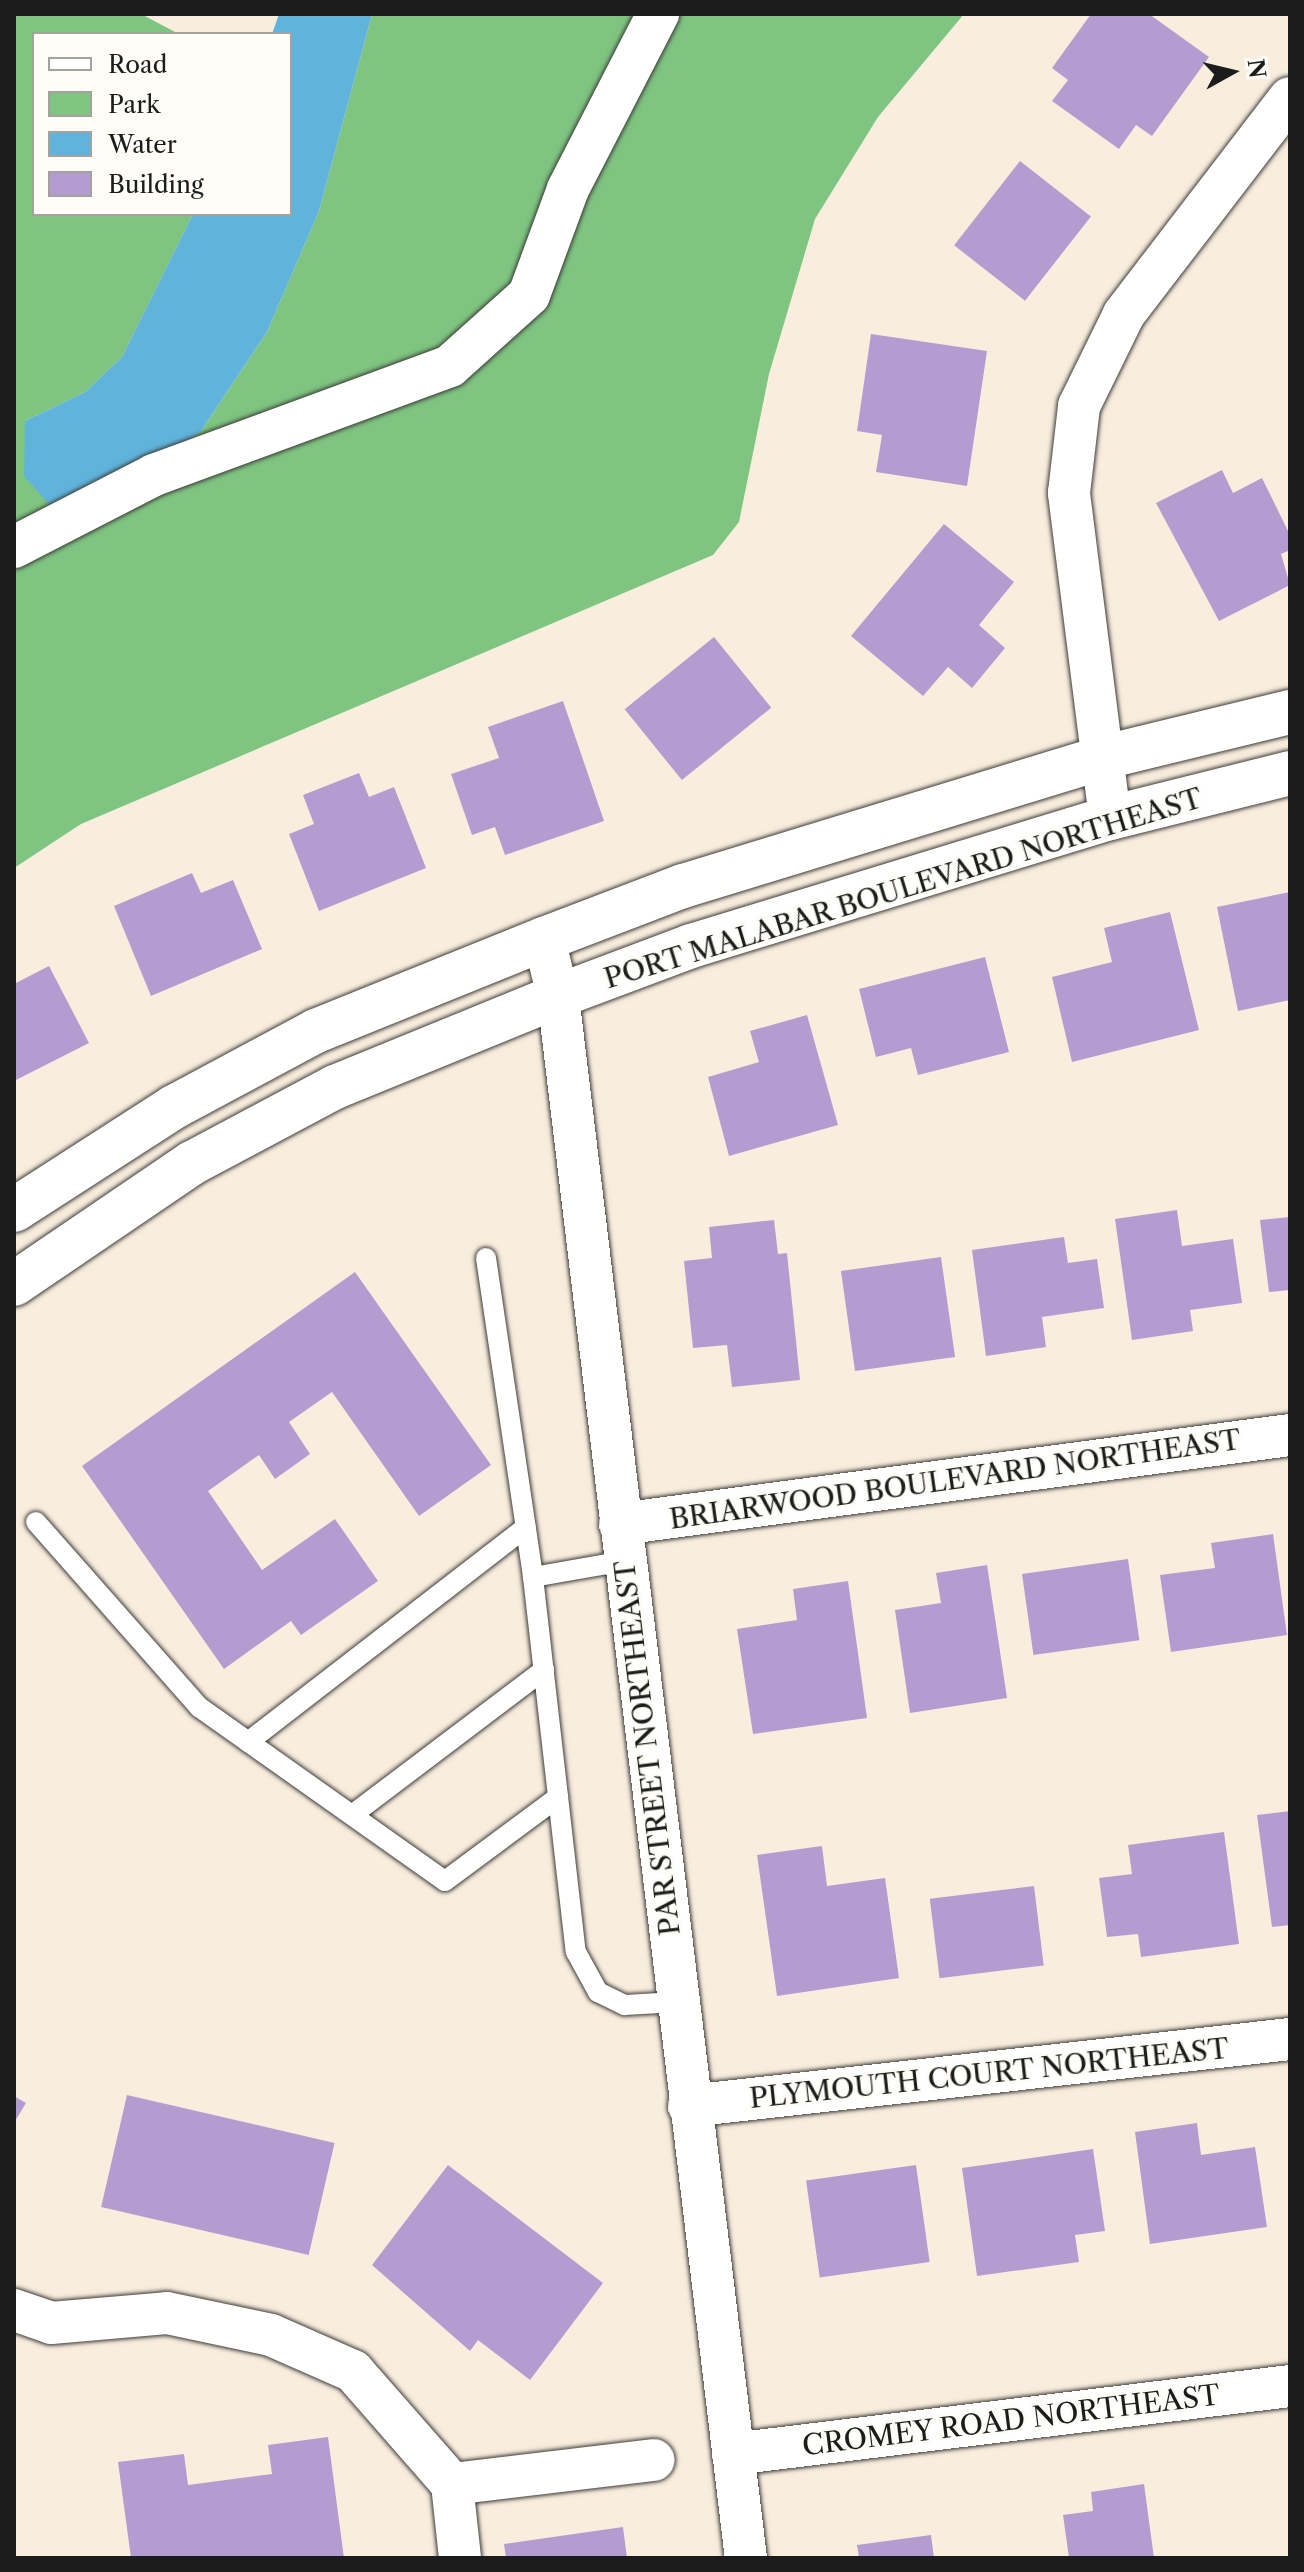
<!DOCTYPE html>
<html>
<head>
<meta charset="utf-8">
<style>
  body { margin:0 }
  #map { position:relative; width:1304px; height:2572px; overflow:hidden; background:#f9eede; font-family:"Libre Caslon Text",serif }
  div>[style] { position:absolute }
  .green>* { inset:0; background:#7fc581 }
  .water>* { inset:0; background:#60b4dc }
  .building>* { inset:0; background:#b59cd0; transform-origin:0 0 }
  .roads { filter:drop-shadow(0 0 2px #3d3c39) drop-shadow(0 0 2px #3d3c39) }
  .service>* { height:20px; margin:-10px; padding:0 10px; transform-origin:10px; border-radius:10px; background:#fff }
  .minor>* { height:42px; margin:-21px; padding:0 21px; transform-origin:21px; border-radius:21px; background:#fff }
  .tertiary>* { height:44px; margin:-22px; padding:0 22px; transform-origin:22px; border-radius:22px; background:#fff }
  span { translate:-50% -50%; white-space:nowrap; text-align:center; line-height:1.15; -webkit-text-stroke:6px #fdfcf7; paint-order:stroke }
  .street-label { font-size:28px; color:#1c1c1c }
  .frame { position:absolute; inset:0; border:16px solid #1c1c1c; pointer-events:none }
  .legend { position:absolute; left:32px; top:32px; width:260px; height:184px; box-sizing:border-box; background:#fdfcf7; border:2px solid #a3a29f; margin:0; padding:10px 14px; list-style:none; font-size:24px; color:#1c1c1c }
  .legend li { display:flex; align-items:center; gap:16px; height:40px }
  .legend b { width:40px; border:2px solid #a3a29f }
  .north { position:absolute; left:1192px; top:32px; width:80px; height:80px; -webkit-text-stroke:6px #fdfcf7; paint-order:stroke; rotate:82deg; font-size:22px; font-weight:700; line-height:32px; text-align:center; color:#1c1c1c }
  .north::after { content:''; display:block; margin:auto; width:28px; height:36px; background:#1c1c1c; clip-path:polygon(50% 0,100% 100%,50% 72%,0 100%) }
</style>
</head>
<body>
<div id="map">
  <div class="green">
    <i style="clip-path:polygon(14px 14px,141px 14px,179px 34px,34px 34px,34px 214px,193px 214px,122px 357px,85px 392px,25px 421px,201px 431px,267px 332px,319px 211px,372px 14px,964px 14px,878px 117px,815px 219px,769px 374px,739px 522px,713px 555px,81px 824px,14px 868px)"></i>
  </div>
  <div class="water">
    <i style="clip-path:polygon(279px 14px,372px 14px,319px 211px,267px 332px,201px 431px,123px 488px,54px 510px,24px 476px,25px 421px,85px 392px,122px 357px,193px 214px,290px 214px,290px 34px,272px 34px)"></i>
  </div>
  <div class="building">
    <i style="clip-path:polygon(1091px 14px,1149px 14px,1209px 57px,1152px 136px,1136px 125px,1119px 149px,1052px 101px,1068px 80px,1052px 68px)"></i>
    <i style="left:1020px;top:161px;width:90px;height:107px;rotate:38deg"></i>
    <i style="clip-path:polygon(871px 334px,987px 351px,967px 486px,876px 472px,882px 435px,857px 431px)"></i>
    <i style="clip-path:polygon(1222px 470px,1233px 493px,1262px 478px,1290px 535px,1290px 550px,1281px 554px,1290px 585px,1219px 621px,1156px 503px)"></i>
    <i style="clip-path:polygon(944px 524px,1014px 582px,979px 625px,1005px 648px,972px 688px,948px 667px,923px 696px,851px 636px)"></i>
    <i style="left:714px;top:637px;width:91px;height:115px;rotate:51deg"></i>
    <i style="clip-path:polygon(563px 701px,604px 821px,505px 855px,495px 827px,472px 835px,451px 774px,499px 758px,488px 727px)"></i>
    <i style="clip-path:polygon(359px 773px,369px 797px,394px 787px,426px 868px,319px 911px,289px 834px,314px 824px,303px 795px)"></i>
    <i style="clip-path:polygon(192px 873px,201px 893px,233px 880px,262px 949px,151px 996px,114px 906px)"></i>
    <i style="clip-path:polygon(1290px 892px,1290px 1000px,1238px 1011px,1217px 907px)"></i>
    <i style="clip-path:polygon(1170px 912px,1199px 1030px,1072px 1062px,1052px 977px,1112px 962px,1104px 928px)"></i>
    <i style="clip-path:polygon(985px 957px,1009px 1052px,918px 1075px,911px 1048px,876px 1057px,859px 989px)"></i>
    <i style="clip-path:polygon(49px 966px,89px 1043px,14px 1081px,14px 984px)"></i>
    <i style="clip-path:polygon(807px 1015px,838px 1125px,729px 1156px,708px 1077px,759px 1062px,750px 1031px)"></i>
    <i style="clip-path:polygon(1177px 1210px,1182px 1246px,1233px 1239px,1242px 1303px,1190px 1310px,1193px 1331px,1132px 1340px,1115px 1219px)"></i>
    <i style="clip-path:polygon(1290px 1217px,1290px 1290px,1269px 1292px,1260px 1220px)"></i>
    <i style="clip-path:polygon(774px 1220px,778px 1254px,787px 1253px,800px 1380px,732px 1387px,727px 1345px,693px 1348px,684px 1261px,712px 1258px,709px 1227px)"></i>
    <i style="clip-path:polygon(1064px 1237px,1068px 1263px,1097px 1259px,1104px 1308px,1042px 1317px,1046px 1347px,986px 1356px,972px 1250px)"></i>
    <i style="left:941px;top:1257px;width:101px;height:101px;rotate:82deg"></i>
    <i style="clip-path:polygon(355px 1272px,491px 1465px,419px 1516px,332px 1392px,289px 1422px,310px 1454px,275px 1479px,259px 1455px,208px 1491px,262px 1570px,335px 1519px,378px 1581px,301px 1635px,291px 1621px,224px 1669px,82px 1466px)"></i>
    <i style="clip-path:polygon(1273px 1534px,1287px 1635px,1171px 1652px,1160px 1575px,1215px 1568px,1211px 1543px)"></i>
    <i style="left:1128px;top:1559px;width:82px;height:107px;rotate:82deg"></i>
    <i style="clip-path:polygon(987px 1565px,1007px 1698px,910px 1713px,895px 1610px,941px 1603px,936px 1573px)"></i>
    <i style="clip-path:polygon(848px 1581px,867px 1718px,753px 1734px,737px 1629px,797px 1620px,793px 1589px)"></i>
    <i style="clip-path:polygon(1290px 1811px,1290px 1925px,1272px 1927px,1257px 1815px)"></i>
    <i style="clip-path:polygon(1224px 1832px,1239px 1944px,1141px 1957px,1138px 1934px,1107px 1937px,1099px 1878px,1132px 1874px,1128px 1845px)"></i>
    <i style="clip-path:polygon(822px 1846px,827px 1886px,885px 1878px,899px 1978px,777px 1996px,757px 1855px)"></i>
    <i style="left:1034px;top:1886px;width:80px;height:105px;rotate:83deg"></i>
    <i style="left:127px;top:2095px;width:213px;height:115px;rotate:13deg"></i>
    <i style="clip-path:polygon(14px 2096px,26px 2103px,14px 2123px)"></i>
    <i style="clip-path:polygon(1197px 2123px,1201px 2155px,1255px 2147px,1267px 2227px,1150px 2244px,1135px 2132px)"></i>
    <i style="clip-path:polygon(1093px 2149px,1105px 2231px,1075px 2235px,1079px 2262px,977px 2276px,962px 2168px)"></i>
    <i style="clip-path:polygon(448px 2165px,603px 2283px,530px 2380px,478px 2340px,470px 2351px,372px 2265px)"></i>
    <i style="left:916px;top:2165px;width:98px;height:111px;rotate:82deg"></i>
    <i style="clip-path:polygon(328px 2437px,344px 2558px,131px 2558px,118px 2462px,184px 2454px,188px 2485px,272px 2474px,268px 2445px)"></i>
    <i style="clip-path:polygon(1144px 2484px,1154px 2558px,1069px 2558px,1063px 2515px,1093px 2511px,1091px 2492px)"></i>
    <i style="clip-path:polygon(623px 2527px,627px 2558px,506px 2558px,504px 2544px)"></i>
    <i style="clip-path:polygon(931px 2535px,934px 2558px,859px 2558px,857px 2545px)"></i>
  </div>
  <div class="roads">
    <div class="service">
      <i style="left:486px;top:1258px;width:322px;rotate:81.6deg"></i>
      <i style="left:533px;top:1577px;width:92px;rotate:-10deg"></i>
      <i style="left:36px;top:1522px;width:247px;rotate:48.6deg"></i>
      <i style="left:199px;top:1707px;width:301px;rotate:35.3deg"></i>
      <i style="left:445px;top:1881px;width:141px;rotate:-36.6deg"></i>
      <i style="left:533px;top:1577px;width:377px;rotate:83.5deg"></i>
      <i style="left:576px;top:1952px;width:46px;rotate:61.2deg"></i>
      <i style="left:598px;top:1992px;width:30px;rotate:26deg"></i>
      <i style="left:625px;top:2005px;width:52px;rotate:-3.3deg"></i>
      <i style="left:248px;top:1742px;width:351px;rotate:-37.7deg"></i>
      <i style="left:352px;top:1815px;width:241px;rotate:-37.1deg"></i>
    </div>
    <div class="minor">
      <i style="left:14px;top:547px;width:157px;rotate:-27.2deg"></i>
      <i style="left:154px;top:475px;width:315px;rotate:-20.2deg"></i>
      <i style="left:450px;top:366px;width:106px;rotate:-41.9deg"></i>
      <i style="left:529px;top:295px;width:113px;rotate:-69.8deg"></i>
      <i style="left:568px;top:189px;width:197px;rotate:-62.8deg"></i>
      <i style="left:1110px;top:818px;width:328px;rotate:-97.2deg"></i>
      <i style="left:1069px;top:493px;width:88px;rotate:-83.4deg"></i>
      <i style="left:1079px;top:406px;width:102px;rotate:-63.9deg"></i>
      <i style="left:1124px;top:314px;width:272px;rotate:-52.5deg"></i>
      <i style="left:544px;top:939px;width:59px;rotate:76.2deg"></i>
      <i style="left:558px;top:996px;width:1573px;rotate:83.14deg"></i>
      <i style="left:620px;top:1524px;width:676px;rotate:-7.57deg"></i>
      <i style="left:689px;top:2106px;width:605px;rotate:-6.36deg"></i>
      <i style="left:14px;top:2310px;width:39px;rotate:19deg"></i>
      <i style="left:51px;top:2323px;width:116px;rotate:-4.9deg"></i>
      <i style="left:167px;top:2313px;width:106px;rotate:11.9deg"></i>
      <i style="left:271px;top:2335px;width:90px;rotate:23.7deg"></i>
      <i style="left:353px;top:2371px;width:150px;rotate:48.8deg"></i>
      <i style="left:452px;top:2484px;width:74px;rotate:83.8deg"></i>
      <i style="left:733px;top:2454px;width:561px;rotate:-6.96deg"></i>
      <i style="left:452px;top:2484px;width:203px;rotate:-6.8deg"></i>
    </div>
    <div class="tertiary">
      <i style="left:14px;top:1210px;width:190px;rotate:-32.8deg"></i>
      <i style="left:174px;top:1107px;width:161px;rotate:-28.2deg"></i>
      <i style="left:316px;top:1031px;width:246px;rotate:-22deg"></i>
      <i style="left:544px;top:939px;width:149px;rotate:-20.9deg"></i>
      <i style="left:683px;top:886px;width:437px;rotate:-17deg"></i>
      <i style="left:1101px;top:758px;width:195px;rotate:-13.7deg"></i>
      <i style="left:14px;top:1284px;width:215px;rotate:-34.2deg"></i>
      <i style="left:192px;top:1163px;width:162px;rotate:-28deg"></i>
      <i style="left:335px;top:1087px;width:241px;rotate:-22.2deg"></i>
      <i style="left:558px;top:996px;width:142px;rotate:-20.6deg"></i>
      <i style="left:691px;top:946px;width:438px;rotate:-17deg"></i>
      <i style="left:1110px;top:818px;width:186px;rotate:-14deg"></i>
    </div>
  </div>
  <div class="street-label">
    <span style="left:903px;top:888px;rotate:-17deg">PORT MALABAR BOULEVARD NORTHEAST</span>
    <span style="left:955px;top:1479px;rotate:-8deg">BRIARWOOD BOULEVARD NORTHEAST</span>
    <span style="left:647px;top:1748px;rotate:-97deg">PAR STREET NORTHEAST</span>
    <span style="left:989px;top:2073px;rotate:-6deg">PLYMOUTH COURT NORTHEAST</span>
    <span style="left:1011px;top:2420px;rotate:-7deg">CROMEY ROAD NORTHEAST</span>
  </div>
  <div class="frame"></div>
  <ul class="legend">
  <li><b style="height:10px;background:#fff"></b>Road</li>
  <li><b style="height:22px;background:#7fc581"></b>Park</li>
  <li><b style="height:22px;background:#60b4dc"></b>Water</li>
  <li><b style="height:22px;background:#b59cd0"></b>Building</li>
  </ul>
  <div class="north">N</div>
</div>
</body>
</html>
